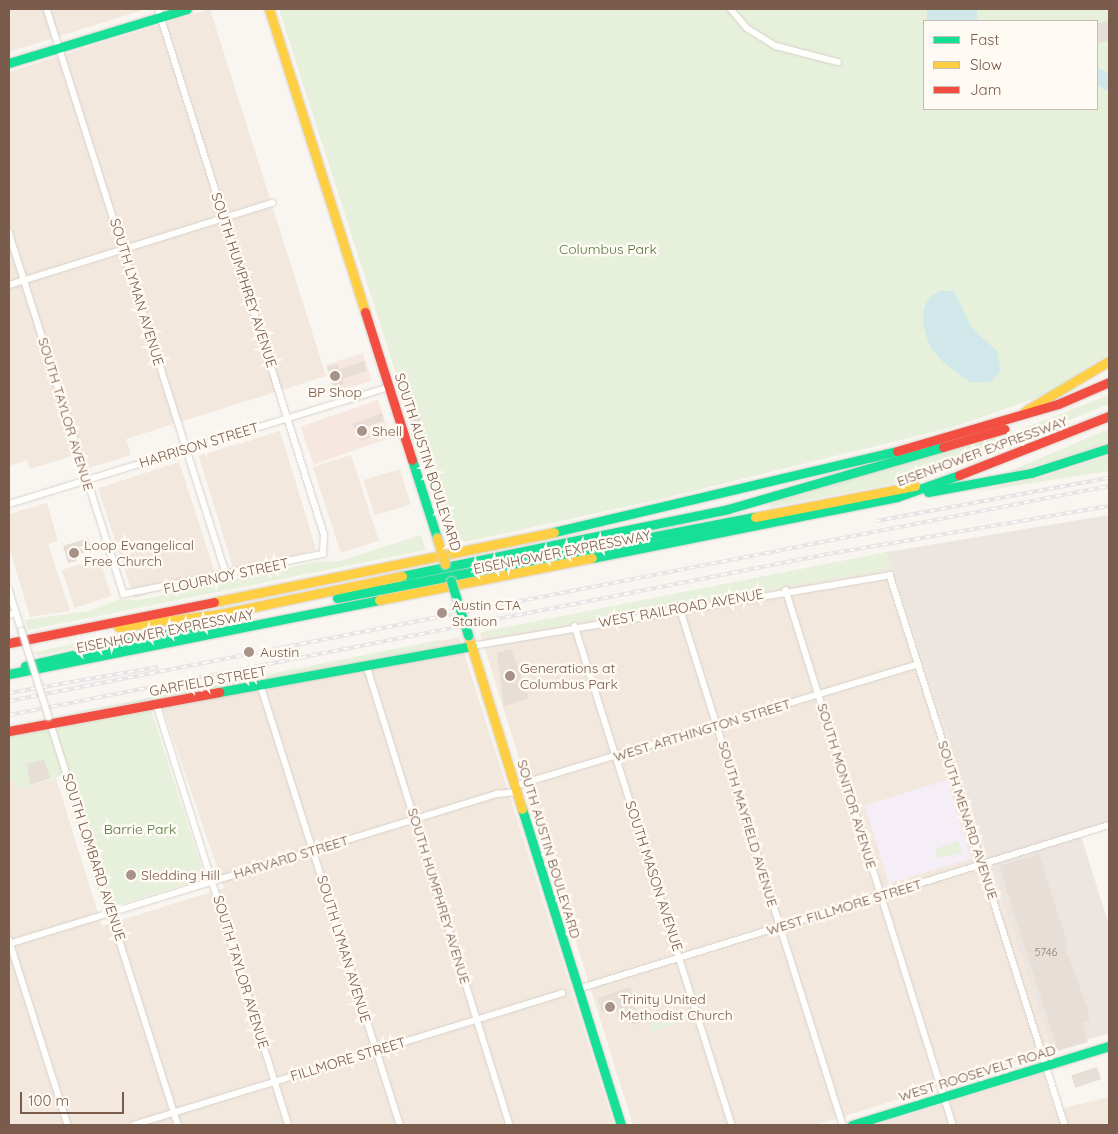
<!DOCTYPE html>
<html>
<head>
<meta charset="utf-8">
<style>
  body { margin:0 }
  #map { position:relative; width:1118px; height:1134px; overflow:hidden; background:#f9f5f0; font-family:Quicksand,sans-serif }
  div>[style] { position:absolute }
  .residential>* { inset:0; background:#f2e8de; transform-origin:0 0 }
  .commercial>* { inset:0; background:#f6e8e1; transform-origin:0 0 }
  .industrial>* { inset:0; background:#ede5e0 }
  .education>* { inset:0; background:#f6eef6; transform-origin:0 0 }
  .green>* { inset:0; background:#e7f0db; transform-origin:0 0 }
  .water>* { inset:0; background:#d0e8ea; transform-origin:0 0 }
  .building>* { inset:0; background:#e6ded7; transform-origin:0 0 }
  .round { border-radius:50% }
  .roads { filter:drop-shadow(0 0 1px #d7d1cb) drop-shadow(0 0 1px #d7d1cb) }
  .street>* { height:5.5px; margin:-2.75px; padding:0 2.75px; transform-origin:2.75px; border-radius:2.75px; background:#fefefd }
  .fast>* { height:9px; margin:-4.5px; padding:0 4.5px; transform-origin:4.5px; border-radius:4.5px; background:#16e098 }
  .slow>* { height:9px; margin:-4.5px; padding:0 4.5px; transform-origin:4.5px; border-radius:4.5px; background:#ffcf43 }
  .jam>* { height:9px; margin:-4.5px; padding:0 4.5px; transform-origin:4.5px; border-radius:4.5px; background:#f24e42 }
  .rail>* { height:4px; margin-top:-2px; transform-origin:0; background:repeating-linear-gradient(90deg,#fffaf3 0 5.5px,#e6e3e7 0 11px); box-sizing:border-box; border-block:1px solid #e6e3e7 }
  .bridges { filter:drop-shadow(0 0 1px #d7d1cb) drop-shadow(0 0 1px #d7d1cb) }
  .street-bridge>* { height:5.5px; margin:-2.75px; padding:0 2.75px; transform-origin:2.75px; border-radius:2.75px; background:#fefefd }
  .fast-bridge>* { height:9px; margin:-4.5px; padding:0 4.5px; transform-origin:4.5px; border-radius:4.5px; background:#16e098 }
  .slow-bridge>* { height:9px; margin:-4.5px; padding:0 4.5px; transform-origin:4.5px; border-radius:4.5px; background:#ffcf43 }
  .dots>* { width:14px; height:14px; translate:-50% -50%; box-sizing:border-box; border:2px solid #fffaf3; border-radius:50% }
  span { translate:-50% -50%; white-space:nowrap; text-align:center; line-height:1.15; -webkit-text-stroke:5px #fffaf3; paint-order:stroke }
  .number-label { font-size:11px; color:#977e72 }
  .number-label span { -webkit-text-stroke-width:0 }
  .park-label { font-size:14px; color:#537a41 }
  .street-label { font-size:14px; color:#7a5c4d }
  .poi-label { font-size:14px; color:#7a5c4d }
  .left { translate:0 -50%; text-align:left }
  .frame { position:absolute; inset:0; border:10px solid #7a5c4d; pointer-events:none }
  .legend { position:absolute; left:923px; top:20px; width:175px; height:90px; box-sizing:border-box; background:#fffaf3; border:1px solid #cabbb1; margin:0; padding:6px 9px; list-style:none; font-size:15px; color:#7a5c4d }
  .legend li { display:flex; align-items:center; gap:10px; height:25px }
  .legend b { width:25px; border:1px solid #cabbb1 }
  .scale { position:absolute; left:20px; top:1092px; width:104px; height:22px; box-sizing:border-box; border:2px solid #7a5c4d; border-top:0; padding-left:6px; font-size:15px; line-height:18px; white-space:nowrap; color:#7a5c4d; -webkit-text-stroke:4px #fffaf3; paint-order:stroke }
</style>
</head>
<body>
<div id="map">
  <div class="residential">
    <i style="clip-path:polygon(9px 9px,146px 9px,9px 52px)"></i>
    <i style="clip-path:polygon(210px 9px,326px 376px,126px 439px,131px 455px,89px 468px,84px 452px,30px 469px,27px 460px,9px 466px,9px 72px)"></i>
    <i style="left:280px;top:431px;width:124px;height:85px;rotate:73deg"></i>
    <i style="left:351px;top:455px;width:90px;height:40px;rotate:72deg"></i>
    <i style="left:179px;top:462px;width:116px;height:85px;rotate:72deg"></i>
    <i style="left:400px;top:469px;width:37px;height:38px;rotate:73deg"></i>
    <i style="clip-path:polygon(47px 503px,58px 541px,48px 544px,70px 611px,30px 617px,9px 547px,9px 514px)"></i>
    <i style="clip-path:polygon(887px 552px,1052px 1051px,816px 1125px,633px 1125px,480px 633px)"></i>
    <i style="left:99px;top:558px;width:40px;height:39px;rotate:72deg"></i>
    <i style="clip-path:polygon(459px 637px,614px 1125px,9px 1125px,9px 781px,14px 779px,18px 790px,56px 778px,102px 926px,224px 888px,159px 697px)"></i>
    <i style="clip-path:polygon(1044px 1073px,1055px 1110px,1109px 1097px,1109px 1125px,876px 1125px)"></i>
  </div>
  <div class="commercial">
    <i style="left:363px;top:353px;width:29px;height:39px;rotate:72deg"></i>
    <i style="left:378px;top:400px;width:40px;height:82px;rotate:71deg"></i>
  </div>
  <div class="industrial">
    <i style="clip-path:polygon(1109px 515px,1109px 828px,1081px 836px,1109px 925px,1109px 1033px,1052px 1051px,887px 552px)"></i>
  </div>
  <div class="education">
    <i style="left:947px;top:780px;width:82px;height:86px;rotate:73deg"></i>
  </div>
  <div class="green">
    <i style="clip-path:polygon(evenodd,279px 9px,1109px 9px,1109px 354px,1050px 393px,957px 426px,661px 499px,451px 545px,279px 9px,924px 21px,1097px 21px,1097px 109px,924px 109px,924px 21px)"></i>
    <i style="clip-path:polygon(1109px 395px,1109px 404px,965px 463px,892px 484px,771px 507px,770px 503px,1014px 432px)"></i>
    <i style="clip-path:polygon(1109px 429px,1109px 443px,1011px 473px,1010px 471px)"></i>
    <i style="clip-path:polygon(1109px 455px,1109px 471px,975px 492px,1047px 476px)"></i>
    <i style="clip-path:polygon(421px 535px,426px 550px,28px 630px,25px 620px,89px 611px,120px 599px,140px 600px,314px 562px,340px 561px)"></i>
    <i style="clip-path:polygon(887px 552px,891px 565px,888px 569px,487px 638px,482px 632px)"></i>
    <i style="clip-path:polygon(137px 633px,37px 656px,35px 652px,111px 636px)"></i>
    <i style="clip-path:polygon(440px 640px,442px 647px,295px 676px,62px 715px)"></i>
    <i style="clip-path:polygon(151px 710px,205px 878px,114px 906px,73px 772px,18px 790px,14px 780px,9px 781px,9px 733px,45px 728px,50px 731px,59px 726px)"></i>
    <i style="clip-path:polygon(958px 841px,963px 853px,937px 858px,935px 849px)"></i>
    <i style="left:683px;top:1011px;width:9px;height:37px;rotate:69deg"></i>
  </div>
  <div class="water">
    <i style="left:927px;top:9px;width:50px;height:12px"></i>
    <i style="clip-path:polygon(1097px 67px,1109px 74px,1109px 92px,1097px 85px)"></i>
    <i style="clip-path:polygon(939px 291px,954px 291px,972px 328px,997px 351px,1001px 371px,990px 382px,970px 382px,943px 362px,930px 347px,923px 324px,924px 308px,929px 298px)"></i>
  </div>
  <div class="building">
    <i style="clip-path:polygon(1109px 20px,1109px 40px,1097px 44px,1097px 24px)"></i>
    <i style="clip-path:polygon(364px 361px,367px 371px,342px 379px,344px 384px,333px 388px,327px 367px,338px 364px,339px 369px)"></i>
    <i style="clip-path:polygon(382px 413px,384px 421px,367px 426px,370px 438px,360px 441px,352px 424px)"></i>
    <i class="round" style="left:410px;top:415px;width:12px;height:12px"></i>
    <i style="clip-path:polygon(88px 538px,92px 550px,76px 555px,77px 561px,68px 563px,63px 546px)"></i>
    <i style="clip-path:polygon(511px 649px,529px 698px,504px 706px,497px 653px)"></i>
    <i style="clip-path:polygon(44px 760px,50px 778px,30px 785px,27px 764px)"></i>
    <i style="clip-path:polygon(1039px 854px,1068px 946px,1065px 947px,1088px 1009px,1089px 1021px,1082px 1023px,1088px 1042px,1058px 1051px,999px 866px)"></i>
    <i style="clip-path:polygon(630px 987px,640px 1023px,633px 1025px,629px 1016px,619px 1019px,615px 1008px,602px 1013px,597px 998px)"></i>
    <i style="left:1097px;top:1067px;width:13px;height:27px;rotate:72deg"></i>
  </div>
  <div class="roads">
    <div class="street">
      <i style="left:47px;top:9px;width:595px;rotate:72.39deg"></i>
      <i style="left:731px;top:9px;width:25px;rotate:50deg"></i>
      <i style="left:747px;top:28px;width:34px;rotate:32deg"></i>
      <i style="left:776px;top:46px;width:64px;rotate:14.5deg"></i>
      <i style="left:9px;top:232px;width:380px;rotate:72.4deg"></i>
      <i style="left:124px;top:594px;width:203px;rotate:-11.4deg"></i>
      <i style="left:323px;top:554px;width:19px;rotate:-87deg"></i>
      <i style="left:324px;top:535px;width:552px;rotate:-107.52deg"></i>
      <i style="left:9px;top:285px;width:276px;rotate:-17.3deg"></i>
      <i style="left:9px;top:504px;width:398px;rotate:-17.1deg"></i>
      <i style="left:9px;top:589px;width:44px;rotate:72.8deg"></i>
      <i style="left:786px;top:590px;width:560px;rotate:72.66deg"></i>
      <i style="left:680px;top:608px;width:542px;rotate:72.5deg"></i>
      <i style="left:9px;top:615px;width:7px;rotate:-16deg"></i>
      <i style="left:575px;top:626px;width:523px;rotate:72.53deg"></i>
      <i style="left:472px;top:646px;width:424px;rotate:-9.6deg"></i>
      <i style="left:890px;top:575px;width:577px;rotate:72.35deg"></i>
      <i style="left:367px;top:666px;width:481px;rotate:72.7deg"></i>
      <i style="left:261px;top:686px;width:460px;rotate:72.4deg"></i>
      <i style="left:157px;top:705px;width:440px;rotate:72.6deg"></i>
      <i style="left:50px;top:721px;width:424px;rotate:72.4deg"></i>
      <i style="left:515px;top:786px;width:421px;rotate:-16.8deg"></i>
      <i style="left:9px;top:939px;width:195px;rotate:72.4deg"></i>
      <i style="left:9px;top:944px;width:511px;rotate:-17.09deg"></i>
      <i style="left:497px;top:794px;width:20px;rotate:-6deg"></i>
      <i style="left:578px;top:989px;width:556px;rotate:-17.16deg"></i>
      <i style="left:134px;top:1125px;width:448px;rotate:-17.1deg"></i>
    </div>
    <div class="fast">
      <i style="left:9px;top:63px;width:186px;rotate:-16.9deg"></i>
      <i style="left:412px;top:460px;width:82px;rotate:72.2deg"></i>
      <i style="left:928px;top:492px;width:105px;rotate:-10.5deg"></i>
      <i style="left:1031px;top:473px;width:82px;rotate:-17.8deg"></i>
      <i style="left:554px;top:532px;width:352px;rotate:-13.3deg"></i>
      <i style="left:592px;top:558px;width:311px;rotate:-11.3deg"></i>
      <i style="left:897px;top:497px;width:66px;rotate:-19.5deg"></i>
      <i style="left:402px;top:576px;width:333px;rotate:-11.6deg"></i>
      <i style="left:728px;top:509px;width:224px;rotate:-16.1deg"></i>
      <i style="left:337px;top:598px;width:426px;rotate:-11deg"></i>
      <i style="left:25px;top:666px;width:208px;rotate:-12.8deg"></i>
      <i style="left:9px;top:674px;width:377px;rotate:-11.3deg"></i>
      <i style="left:219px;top:692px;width:257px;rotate:-10.3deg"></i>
      <i style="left:522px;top:809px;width:331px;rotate:72.6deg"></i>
      <i style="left:852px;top:1125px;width:269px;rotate:-17.1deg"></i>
    </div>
    <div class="slow">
      <i style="left:269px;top:9px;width:318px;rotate:72.4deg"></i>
      <i style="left:1025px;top:411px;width:98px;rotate:-30.8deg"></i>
      <i style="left:755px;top:517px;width:163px;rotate:-11deg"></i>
      <i style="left:379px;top:600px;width:217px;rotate:-11.2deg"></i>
      <i style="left:214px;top:602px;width:347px;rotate:-11.6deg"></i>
      <i style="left:118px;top:627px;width:103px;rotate:-7.3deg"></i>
      <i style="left:220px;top:614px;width:186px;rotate:-11.8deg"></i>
      <i style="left:468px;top:635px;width:182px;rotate:72.8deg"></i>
    </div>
    <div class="jam">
      <i style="left:365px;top:312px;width:155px;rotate:72.4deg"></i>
      <i style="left:943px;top:447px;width:64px;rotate:-16.4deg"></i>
      <i style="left:897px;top:451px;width:168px;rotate:-16.3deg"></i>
      <i style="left:1058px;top:404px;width:56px;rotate:-23.3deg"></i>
      <i style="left:959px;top:475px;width:161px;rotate:-21.5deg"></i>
      <i style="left:9px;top:643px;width:209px;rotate:-11.3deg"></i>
      <i style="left:9px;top:731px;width:214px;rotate:-10.5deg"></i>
    </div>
  </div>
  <div class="rail">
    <i style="left:876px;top:521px;width:237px;rotate:-10.5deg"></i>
    <i style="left:9px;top:693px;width:151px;rotate:-9.9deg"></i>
    <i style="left:9px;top:701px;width:1121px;rotate:-11.06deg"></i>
    <i style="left:9px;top:715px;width:835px;rotate:-11.12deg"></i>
    <i style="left:828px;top:554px;width:285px;rotate:-9.7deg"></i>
  </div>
  <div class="bridges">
    <div class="street-bridge">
      <i style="left:22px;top:631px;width:90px;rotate:72.6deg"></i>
    </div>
    <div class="fast-bridge">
      <i style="left:451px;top:581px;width:57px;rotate:72.5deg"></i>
    </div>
    <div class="slow-bridge">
      <i style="left:437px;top:538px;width:27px;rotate:73deg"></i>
    </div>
  </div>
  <div class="dots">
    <i style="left:335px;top:376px;background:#a69286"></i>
    <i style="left:362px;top:431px;background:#a69286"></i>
    <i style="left:74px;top:553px;background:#a69286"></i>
    <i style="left:442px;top:613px;background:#a69286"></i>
    <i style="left:249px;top:652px;background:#a69286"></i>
    <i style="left:510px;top:676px;background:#a69286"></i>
    <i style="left:131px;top:875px;background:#a69286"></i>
    <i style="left:610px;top:1007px;background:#a69286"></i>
  </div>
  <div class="number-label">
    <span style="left:1046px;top:952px">5746</span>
  </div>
  <div class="park-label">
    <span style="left:608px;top:249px">Columbus Park</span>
    <span style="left:140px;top:829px">Barrie Park</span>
  </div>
  <div class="street-label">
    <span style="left:244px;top:280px;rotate:72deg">SOUTH HUMPHREY AVENUE</span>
    <span style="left:137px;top:292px;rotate:73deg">SOUTH LYMAN AVENUE</span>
    <span style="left:66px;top:414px;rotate:73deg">SOUTH TAYLOR AVENUE</span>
    <span style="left:199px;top:445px;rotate:-17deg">HARRISON STREET</span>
    <span style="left:982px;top:451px;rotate:-20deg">EISENHOWER EXPRESSWAY</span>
    <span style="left:428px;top:462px;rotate:72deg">SOUTH AUSTIN BOULEVARD</span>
    <span style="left:562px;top:552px;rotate:-11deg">EISENHOWER EXPRESSWAY</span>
    <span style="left:226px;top:576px;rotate:-12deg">FLOURNOY STREET</span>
    <span style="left:681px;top:608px;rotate:-10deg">WEST RAILROAD AVENUE</span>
    <span style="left:165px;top:631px;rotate:-11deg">EISENHOWER EXPRESSWAY</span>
    <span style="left:208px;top:681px;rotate:-10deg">GARFIELD STREET</span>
    <span style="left:702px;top:730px;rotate:-17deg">WEST ARTHINGTON STREET</span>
    <span style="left:847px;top:786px;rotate:73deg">SOUTH MONITOR AVENUE</span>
    <span style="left:968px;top:820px;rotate:72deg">SOUTH MENARD AVENUE</span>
    <span style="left:748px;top:824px;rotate:73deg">SOUTH MAYFIELD AVENUE</span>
    <span style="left:549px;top:849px;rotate:73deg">SOUTH AUSTIN BOULEVARD</span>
    <span style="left:94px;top:857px;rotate:72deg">SOUTH LOMBARD AVENUE</span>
    <span style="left:291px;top:857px;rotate:-17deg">HARVARD STREET</span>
    <span style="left:654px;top:876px;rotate:72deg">SOUTH MASON AVENUE</span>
    <span style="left:439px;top:896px;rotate:73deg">SOUTH HUMPHREY AVENUE</span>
    <span style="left:844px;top:907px;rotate:-17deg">WEST FILLMORE STREET</span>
    <span style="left:344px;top:949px;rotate:73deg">SOUTH LYMAN AVENUE</span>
    <span style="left:241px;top:972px;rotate:73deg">SOUTH TAYLOR AVENUE</span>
    <span style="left:348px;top:1059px;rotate:-17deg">FILLMORE STREET</span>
    <span style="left:977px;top:1073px;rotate:-17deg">WEST ROOSEVELT ROAD</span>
  </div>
  <div class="poi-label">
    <span style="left:335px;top:392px">BP Shop</span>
    <span class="left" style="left:372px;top:431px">Shell</span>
    <span class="left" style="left:84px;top:553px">Loop Evangelical<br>Free Church</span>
    <span class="left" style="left:452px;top:613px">Austin CTA<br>Station</span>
    <span class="left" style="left:260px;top:652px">Austin</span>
    <span class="left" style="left:520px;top:676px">Generations at<br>Columbus Park</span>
    <span class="left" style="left:141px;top:875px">Sledding Hill</span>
    <span class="left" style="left:620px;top:1007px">Trinity United<br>Methodist Church</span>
  </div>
  <div class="frame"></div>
  <ul class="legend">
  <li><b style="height:6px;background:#16e098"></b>Fast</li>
  <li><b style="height:6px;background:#ffcf43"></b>Slow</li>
  <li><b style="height:6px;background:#f24e42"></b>Jam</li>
  </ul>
  <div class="scale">100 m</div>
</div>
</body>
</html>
